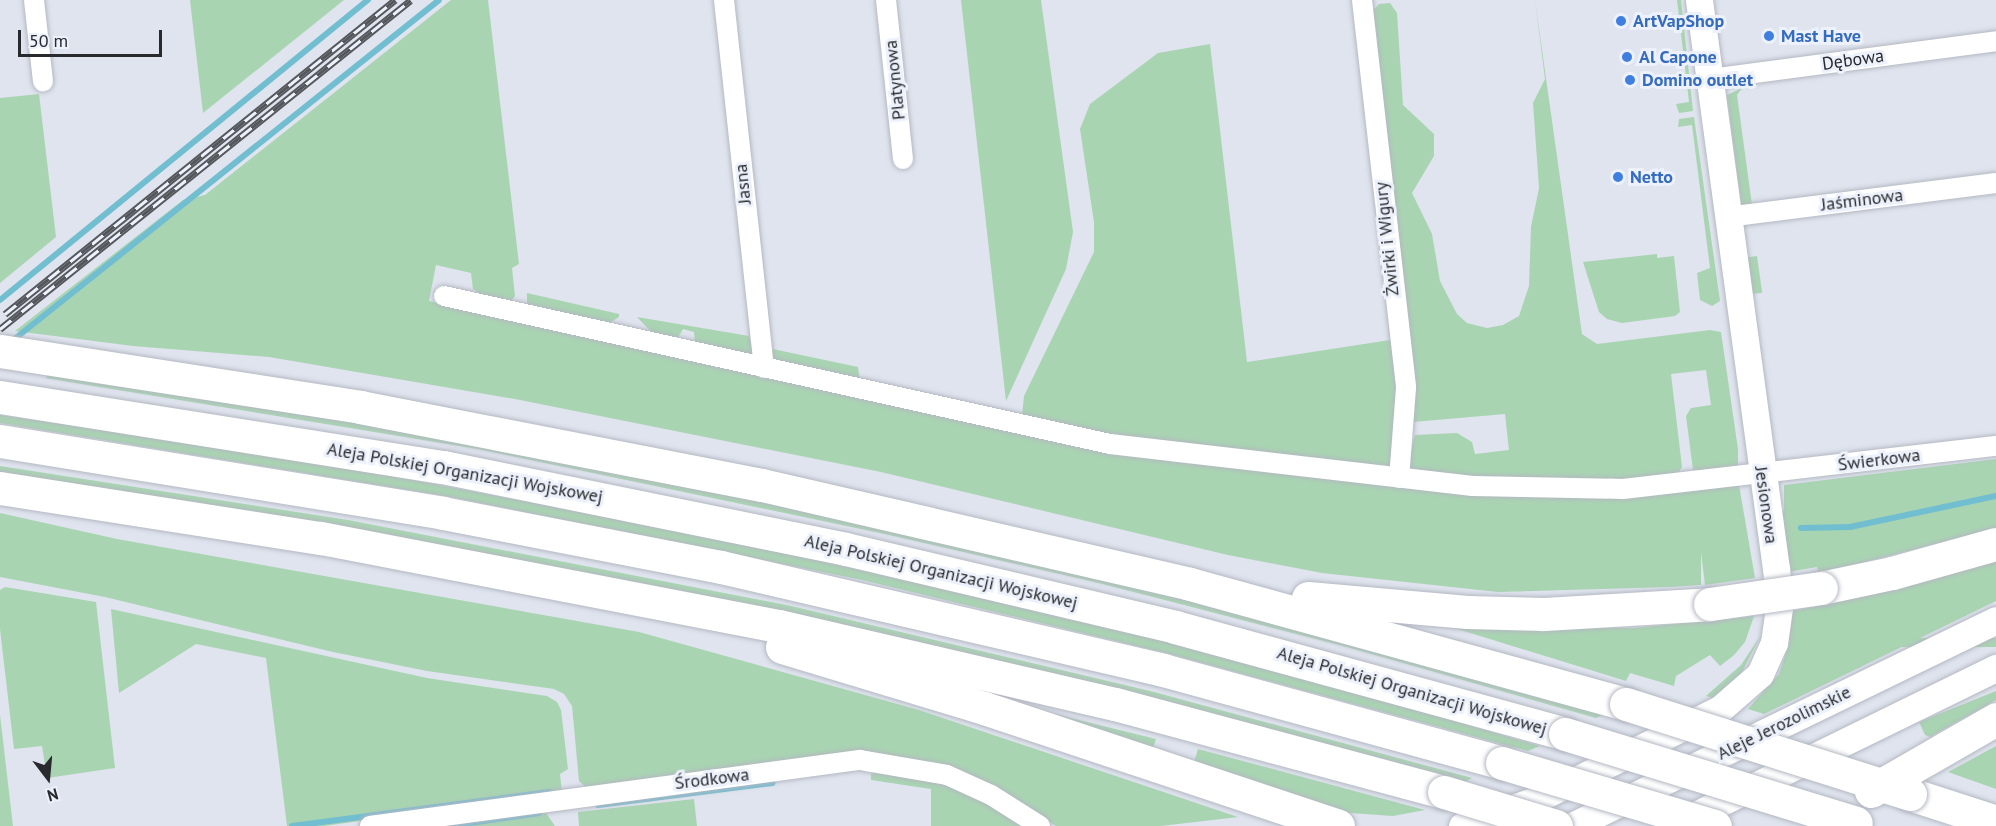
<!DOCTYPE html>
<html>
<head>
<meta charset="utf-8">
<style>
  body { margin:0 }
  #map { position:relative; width:1996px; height:826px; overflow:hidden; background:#dfe4ee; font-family:"PT Sans",sans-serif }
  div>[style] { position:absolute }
  .green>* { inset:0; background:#a9d4b2; transform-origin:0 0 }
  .stream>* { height:6px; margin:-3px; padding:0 3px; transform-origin:3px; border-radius:3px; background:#71bed1 }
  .roads { filter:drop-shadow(0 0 2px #b4b8c2) drop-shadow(0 0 2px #b4b8c2) }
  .street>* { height:20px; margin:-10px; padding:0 10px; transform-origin:10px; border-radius:10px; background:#fff }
  .secondary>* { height:27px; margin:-13.5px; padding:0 13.5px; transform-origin:13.5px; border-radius:13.5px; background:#fff }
  .highway>* { height:33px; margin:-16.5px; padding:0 16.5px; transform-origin:16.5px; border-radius:16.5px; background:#fff }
  .rail>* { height:7px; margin-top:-3.5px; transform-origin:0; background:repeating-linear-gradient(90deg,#ecf1fb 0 14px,#54575b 0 28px); box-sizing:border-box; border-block:2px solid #54575b }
  .bridges { filter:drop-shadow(0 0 2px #b4b8c2) drop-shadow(0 0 2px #b4b8c2) }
  .highway-bridge>* { height:33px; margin:-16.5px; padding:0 16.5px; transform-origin:16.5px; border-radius:16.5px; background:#fff }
  .dots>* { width:16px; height:16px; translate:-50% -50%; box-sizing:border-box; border:3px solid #ecf1fb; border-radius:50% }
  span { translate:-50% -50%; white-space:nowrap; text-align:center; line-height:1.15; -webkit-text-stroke:6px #ecf1fb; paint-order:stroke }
  .shop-label { font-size:18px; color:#366cbe; font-weight:700 }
  .left { translate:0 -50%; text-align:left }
  .street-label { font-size:18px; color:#282a2d }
  .north { position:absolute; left:18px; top:748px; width:60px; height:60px; -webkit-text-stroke:4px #ecf1fb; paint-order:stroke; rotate:164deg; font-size:16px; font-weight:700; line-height:24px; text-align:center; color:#282a2d }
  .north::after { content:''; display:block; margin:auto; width:21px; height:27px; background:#282a2d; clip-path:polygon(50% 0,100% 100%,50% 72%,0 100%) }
  .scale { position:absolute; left:18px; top:30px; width:144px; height:27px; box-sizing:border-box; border:3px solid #282a2d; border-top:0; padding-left:8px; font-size:18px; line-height:21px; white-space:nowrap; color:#282a2d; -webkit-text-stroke:4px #ecf1fb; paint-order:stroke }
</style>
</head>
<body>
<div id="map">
  <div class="green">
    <i style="clip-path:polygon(190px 0,344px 0,203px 113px)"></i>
    <i style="clip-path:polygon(451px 0,488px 0,519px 264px,512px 268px,515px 296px,511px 301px,484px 297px,473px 289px,471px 273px,436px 265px,429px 301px,1075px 445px,1182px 463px,1518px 497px,1619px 497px,1739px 485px,1755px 578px,1705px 585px,1701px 552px,1701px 585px,1670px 587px,1498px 592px,1322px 573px,1228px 555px,881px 472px,515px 399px,269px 357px,133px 346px,15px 331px,183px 200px,205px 195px)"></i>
    <i style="clip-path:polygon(961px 0,1041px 0,1073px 232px,1066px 269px,1006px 401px)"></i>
    <i style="clip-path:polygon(1535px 0,1582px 334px,1597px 344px,1710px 330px,1721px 332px,1738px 449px,1738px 470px,1693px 470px,1686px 416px,1691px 408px,1711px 405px,1706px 370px,1671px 374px,1682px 467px,1676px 477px,1561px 484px,1412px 472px,1407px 468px,1415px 435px,1457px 433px,1472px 442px,1475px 454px,1509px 450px,1505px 414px,1413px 422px,1416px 386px,1372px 11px,1379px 4px,1390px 3px,1397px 13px,1403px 105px,1434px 134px,1434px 156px,1412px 193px,1432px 234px,1440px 281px,1457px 314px,1467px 323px,1487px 328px,1503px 325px,1519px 316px,1529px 286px,1531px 227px,1539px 188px,1533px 103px,1545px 79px)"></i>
    <i style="clip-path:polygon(1677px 0,1681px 0,1693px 111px,1679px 113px,1676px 104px,1689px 102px)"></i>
    <i style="clip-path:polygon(1210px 44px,1247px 362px,1390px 340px,1401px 406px,1391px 468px,1139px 442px,1022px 416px,1024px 396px,1094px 252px,1094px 222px,1080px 129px,1090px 104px,1158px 53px)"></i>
    <i style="clip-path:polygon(1742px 88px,1737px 95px,1752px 205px,1746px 206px,1741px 204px,1727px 95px)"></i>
    <i style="clip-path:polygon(39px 94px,56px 237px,0 283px,0 98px)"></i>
    <i style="clip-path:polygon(1694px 117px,1720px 301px,1712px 306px,1700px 300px,1697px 273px,1710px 268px,1692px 125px,1678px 127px,1679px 119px)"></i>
    <i style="clip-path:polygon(1657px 254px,1657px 258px,1674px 256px,1680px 312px,1675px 316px,1622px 323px,1607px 319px,1599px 312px,1583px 262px)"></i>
    <i style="left:1757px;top:256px;width:37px;height:10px;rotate:82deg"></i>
    <i style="clip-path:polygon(527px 293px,619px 314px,619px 317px,609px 323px,527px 306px)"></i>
    <i style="clip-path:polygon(637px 317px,749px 336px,754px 353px,748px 357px,695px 343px,694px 332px,683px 329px,676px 341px,657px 338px)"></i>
    <i style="clip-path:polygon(768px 348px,858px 367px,860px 382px,773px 363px)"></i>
    <i style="clip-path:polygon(54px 371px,452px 434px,1098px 573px,1607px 713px,1596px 718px,1347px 647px,1099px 583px,885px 534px,478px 449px,45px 378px)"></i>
    <i style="clip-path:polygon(0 415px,313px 461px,734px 541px,1146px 636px,1346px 689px,1540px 746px,1528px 751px,1166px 653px,862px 580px,445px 496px,0 423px)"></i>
    <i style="clip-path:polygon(1996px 459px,1996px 528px,1819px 574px,1817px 567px,1788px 572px,1780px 512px,1784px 511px,1784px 485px)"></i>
    <i style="clip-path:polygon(0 466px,348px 520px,791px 606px,1154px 692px,1472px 778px,1461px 784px,0 475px)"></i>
    <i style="clip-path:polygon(0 513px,117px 539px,639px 632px,919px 710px,1238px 817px,1161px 826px,1056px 826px,971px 776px,935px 763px,874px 754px,588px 789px,579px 781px,572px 706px,564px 694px,554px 689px,427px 671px,333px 652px,105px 597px,0 577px)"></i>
    <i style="clip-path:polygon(1996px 560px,1996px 601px,1764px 714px,1748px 709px,1779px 674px,1789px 644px,1793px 611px,1918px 583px)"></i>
    <i style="clip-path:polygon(5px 587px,96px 602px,115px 768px,47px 778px,42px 746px,14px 749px,0 629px,0 590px)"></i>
    <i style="clip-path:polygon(111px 609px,427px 678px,547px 696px,557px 702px,561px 710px,568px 769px,560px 774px,562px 793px,324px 826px,287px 826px,266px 658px,196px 644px,119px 693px)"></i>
    <i style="clip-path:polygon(1754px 616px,1745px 642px,1734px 655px,1720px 666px,1710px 655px,1676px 676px,1674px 686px,1630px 673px,1626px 681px,1451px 627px,1634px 628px)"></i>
    <i style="clip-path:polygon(1761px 635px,1742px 672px,1713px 698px,1706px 696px,1741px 665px)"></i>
    <i style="left:1996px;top:638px;width:9px;height:206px;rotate:90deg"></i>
    <i style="clip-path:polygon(1996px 691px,1996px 700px,1930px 737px,1925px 735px,1919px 722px)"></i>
    <i style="clip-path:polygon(1042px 711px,1156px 739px,1152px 751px)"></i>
    <i style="clip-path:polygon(0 715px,13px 826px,0 826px)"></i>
    <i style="clip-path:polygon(1996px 746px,1996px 789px,1948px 772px)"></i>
    <i style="clip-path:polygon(1198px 749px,1414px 807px,1425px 810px,1393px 816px,1337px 812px,1193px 765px)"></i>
    <i style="clip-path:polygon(879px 771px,920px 776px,964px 790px,1026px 826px,931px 826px,931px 789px,871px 780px,871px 774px)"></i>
    <i style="clip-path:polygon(694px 799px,697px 826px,579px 826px,578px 812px)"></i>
    <i style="clip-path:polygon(535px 813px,546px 813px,555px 826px,426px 826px)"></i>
  </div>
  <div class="stream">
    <i style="left:0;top:300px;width:475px;rotate:-39.2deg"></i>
    <i style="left:12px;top:341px;width:546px;rotate:-38.61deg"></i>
    <i style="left:1801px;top:528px;width:49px;rotate:-1.2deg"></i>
    <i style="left:1850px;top:527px;width:149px;rotate:-12deg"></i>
    <i style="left:598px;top:805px;width:176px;rotate:-7.2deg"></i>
    <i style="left:292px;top:826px;width:260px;rotate:-7.5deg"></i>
    <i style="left:449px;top:826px;width:91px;rotate:-8.2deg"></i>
  </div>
  <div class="roads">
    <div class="street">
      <i style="left:34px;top:0;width:82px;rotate:83.7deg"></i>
      <i style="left:724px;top:0;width:370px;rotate:83.8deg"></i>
      <i style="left:886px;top:0;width:160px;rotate:83.9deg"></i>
      <i style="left:1362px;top:0;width:390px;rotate:83.5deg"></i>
      <i style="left:1406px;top:388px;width:90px;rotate:94.4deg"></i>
      <i style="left:1709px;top:79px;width:290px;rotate:-7.5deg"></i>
      <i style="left:1727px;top:217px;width:271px;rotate:-7.2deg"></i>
      <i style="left:444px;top:296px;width:682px;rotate:12.53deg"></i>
      <i style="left:1110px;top:444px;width:365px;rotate:6.6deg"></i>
      <i style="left:1473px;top:486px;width:150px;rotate:1.1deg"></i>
      <i style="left:1623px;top:489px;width:375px;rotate:-6.6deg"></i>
      <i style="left:370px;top:826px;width:494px;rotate:-7.7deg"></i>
      <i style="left:860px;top:760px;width:88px;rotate:9.8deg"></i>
      <i style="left:947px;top:775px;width:48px;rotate:24.4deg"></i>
      <i style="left:991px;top:795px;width:58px;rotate:32.3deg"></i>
    </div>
    <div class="secondary">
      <i style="left:1679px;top:823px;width:353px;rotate:-26.1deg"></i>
      <i style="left:1462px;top:826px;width:75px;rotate:-19.4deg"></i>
      <i style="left:1533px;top:801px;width:208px;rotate:-26.2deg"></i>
      <i style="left:1720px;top:709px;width:53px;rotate:-41.2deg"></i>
      <i style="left:1760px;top:674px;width:34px;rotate:-66deg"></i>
      <i style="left:1774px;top:643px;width:35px;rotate:-82deg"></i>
      <i style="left:1779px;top:608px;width:39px;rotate:-94deg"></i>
      <i style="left:1776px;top:569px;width:574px;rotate:-97.71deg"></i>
      <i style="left:1572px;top:826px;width:471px;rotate:-25.9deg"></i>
    </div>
    <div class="highway">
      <i style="left:0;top:351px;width:364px;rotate:8.8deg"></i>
      <i style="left:360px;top:407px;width:409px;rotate:11deg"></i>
      <i style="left:762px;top:485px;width:439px;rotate:13deg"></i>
      <i style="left:1190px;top:584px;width:452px;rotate:15.4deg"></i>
      <i style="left:0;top:397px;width:448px;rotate:9deg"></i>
      <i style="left:443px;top:467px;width:411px;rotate:11.5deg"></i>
      <i style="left:846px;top:549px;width:338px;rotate:13.3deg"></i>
      <i style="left:1175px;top:627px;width:404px;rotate:15.3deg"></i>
      <i style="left:0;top:441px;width:449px;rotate:9.2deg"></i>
      <i style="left:443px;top:513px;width:283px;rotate:11deg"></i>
      <i style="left:721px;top:567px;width:454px;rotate:13.1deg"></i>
      <i style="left:1163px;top:670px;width:352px;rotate:15.3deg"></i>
      <i style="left:0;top:488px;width:325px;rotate:8.9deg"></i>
      <i style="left:321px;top:538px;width:466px;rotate:10.9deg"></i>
      <i style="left:779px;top:626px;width:345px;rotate:13.1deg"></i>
      <i style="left:1115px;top:704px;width:341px;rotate:15deg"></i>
      <i style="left:1821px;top:588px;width:73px;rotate:-11.9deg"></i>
      <i style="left:1892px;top:573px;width:108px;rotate:-15.6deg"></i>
      <i style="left:1308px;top:598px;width:160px;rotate:5deg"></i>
      <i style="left:1467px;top:612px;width:77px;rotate:1.5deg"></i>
      <i style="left:1544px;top:614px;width:166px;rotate:-3.4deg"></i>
      <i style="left:782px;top:647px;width:211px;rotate:16.8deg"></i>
      <i style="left:984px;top:708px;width:373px;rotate:18.4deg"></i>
      <i style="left:1910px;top:794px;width:90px;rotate:18deg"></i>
    </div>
  </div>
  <div class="rail">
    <i style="left:5px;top:314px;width:501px;rotate:-38.84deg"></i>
    <i style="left:0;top:329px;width:526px;rotate:-38.68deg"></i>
  </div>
  <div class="bridges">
    <div class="highway-bridge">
      <i style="left:1710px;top:604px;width:112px;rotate:-8.2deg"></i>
      <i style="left:1626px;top:704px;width:298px;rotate:17.6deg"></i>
      <i style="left:1565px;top:734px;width:304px;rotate:17deg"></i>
      <i style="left:1502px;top:763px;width:222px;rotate:16.5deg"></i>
      <i style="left:1871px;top:791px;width:144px;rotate:-29.9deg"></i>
      <i style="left:1444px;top:792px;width:117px;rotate:16.9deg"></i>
    </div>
  </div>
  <div class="dots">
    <i style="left:1621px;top:21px;background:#3f7fe0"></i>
    <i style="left:1769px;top:36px;background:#3f7fe0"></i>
    <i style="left:1627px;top:57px;background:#3f7fe0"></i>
    <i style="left:1630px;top:80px;background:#3f7fe0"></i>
    <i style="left:1618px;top:177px;background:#3f7fe0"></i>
  </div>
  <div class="shop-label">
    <span class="left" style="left:1633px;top:21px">ArtVapShop</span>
    <span class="left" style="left:1781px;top:36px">Mast Have</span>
    <span class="left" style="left:1639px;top:57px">Al Capone</span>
    <span class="left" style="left:1642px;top:80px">Domino outlet</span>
    <span class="left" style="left:1630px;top:177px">Netto</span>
  </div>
  <div class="street-label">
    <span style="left:1853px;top:60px;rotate:-8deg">Dębowa</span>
    <span style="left:895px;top:80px;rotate:-96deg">Platynowa</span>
    <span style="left:743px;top:184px;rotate:-96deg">Jasna</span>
    <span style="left:1862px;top:200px;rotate:-7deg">Jaśminowa</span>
    <span style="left:1387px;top:239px;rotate:-96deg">Żwirki i Wigury</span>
    <span style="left:1879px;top:460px;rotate:-7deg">Świerkowa</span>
    <span style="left:465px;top:473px;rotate:10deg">Aleja Polskiej Organizacji Wojskowej</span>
    <span style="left:1766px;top:505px;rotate:82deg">Jesionowa</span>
    <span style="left:941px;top:572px;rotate:13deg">Aleja Polskiej Organizacji Wojskowej</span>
    <span style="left:1412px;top:691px;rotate:16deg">Aleja Polskiej Organizacji Wojskowej</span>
    <span style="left:1784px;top:723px;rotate:-26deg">Aleje Jerozolimskie</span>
    <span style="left:712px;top:779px;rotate:-7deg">Środkowa</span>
  </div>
  <div class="north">N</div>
  <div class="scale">50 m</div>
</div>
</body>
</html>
